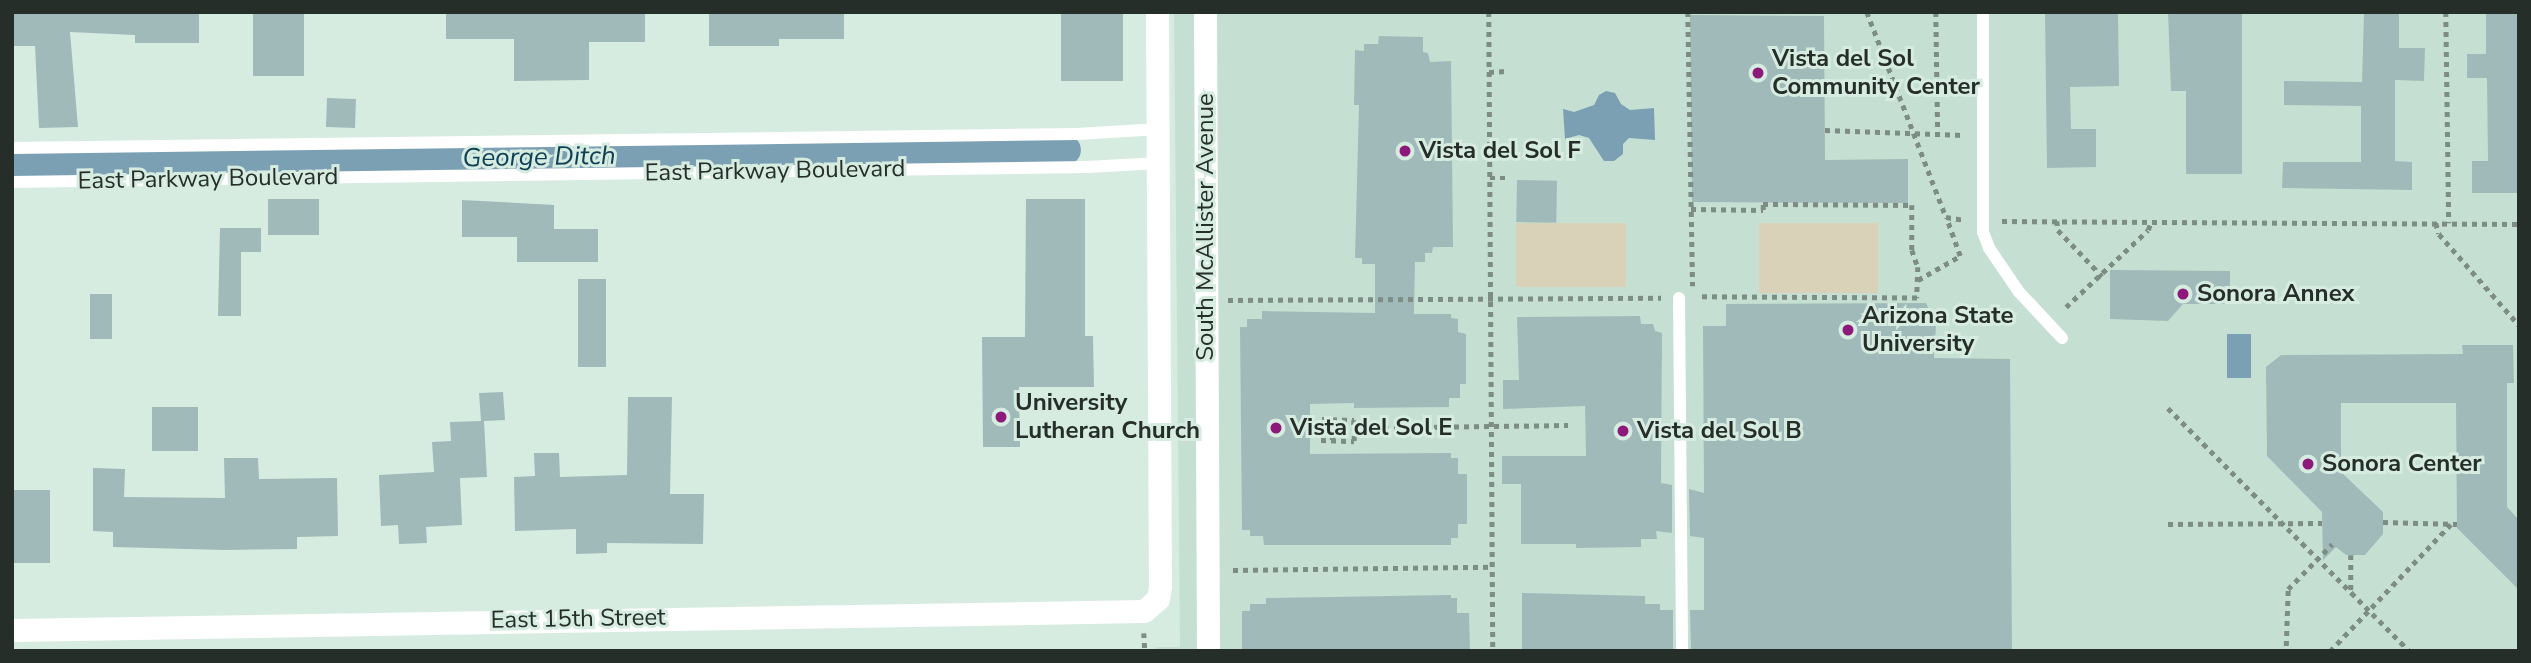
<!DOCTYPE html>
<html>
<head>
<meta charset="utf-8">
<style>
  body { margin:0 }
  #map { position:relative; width:2531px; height:663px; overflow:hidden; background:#d7ece1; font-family:"Nunito Sans",sans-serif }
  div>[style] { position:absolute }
  .built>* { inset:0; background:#c5e0d2 }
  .green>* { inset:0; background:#dad2b8; transform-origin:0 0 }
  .water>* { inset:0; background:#7ca0b3; transform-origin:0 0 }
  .canal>* { height:30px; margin:-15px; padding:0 15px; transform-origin:15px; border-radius:15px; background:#7ca0b3 }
  .building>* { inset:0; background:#a0b9b9; transform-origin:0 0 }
  .path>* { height:4.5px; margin-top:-2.25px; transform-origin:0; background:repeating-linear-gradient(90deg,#7d8c84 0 5px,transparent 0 10px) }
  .service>* { height:12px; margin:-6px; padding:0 6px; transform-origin:6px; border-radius:6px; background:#fff }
  .minor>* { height:23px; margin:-11.5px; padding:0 11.5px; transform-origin:11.5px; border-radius:11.5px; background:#fff }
  .dots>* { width:19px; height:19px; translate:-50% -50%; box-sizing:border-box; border:4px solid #d7ece1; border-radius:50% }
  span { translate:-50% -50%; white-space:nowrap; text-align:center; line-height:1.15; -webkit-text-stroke:6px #d7ece1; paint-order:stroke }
  .poi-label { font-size:24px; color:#262e2a; font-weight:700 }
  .left { translate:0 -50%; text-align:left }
  .street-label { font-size:24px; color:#262e2a }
  .water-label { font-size:26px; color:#0f4156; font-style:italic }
  .frame { position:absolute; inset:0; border:14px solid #262e2a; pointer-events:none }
</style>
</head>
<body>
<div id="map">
  <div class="built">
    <i style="clip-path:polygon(1174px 12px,2519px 12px,2519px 651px,1157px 651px,1156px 647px,1180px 647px)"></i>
  </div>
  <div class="green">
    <i style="left:1626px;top:223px;width:64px;height:110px;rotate:90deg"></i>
    <i style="left:1759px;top:223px;width:119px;height:70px"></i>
  </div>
  <div class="water">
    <i style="clip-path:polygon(1606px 91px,1615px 93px,1621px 104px,1630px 110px,1654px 108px,1655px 140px,1629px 138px,1623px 144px,1623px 154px,1614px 161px,1604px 161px,1589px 138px,1579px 135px,1565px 139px,1563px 109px,1574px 112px,1594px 105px,1599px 95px)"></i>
    <i style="left:2227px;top:334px;width:24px;height:44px"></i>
  </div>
  <div class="canal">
    <i style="left:12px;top:164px;width:1054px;rotate:-0.76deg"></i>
  </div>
  <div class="building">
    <i style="clip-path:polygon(12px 12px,199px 12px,199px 43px,135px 43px,135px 35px,70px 32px,78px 127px,39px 128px,35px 46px,12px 46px)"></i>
    <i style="left:253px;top:12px;width:51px;height:64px"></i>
    <i style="clip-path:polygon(446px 12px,645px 12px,645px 42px,589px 42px,589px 80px,514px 81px,514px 39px,446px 39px)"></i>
    <i style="clip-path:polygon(709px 12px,844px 12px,844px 39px,779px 39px,779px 46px,709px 46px)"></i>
    <i style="left:1061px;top:12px;width:62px;height:69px"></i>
    <i style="clip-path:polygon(2045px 12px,2118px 12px,2119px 86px,2070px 87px,2071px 129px,2096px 129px,2096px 167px,2047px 168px)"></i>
    <i style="clip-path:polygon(2168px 12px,2242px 12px,2242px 174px,2186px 174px,2186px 91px,2171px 91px)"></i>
    <i style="clip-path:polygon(2364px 12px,2399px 12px,2399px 48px,2425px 48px,2424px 81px,2395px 80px,2395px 161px,2412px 162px,2412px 190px,2282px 188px,2283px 162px,2361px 162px,2361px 106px,2284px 105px,2284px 81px,2362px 82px)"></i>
    <i style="clip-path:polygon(2486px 12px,2519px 12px,2519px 193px,2472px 193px,2472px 161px,2488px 161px,2487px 78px,2467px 78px,2467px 54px,2486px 54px)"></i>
    <i style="clip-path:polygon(1690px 15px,1824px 16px,1825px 160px,1908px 159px,1908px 203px,1692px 202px)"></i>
    <i style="clip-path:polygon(1379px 36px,1423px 37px,1423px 52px,1428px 53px,1430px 62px,1451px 61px,1453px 247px,1433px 247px,1432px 253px,1425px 253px,1425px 262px,1415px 262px,1414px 314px,1451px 314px,1451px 318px,1458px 319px,1458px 332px,1466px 334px,1466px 384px,1460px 384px,1460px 398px,1449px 398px,1449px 407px,1354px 408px,1354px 403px,1310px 404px,1310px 454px,1451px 453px,1451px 458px,1458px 458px,1458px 474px,1467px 474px,1467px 524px,1458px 524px,1458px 538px,1451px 538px,1451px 545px,1264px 545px,1263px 536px,1250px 536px,1250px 530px,1242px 530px,1240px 327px,1247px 327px,1247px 319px,1262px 319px,1262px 311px,1375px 313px,1375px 264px,1362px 264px,1362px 258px,1355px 258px,1359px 105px,1354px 105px,1355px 50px,1364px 51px,1364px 44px,1378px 44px)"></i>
    <i style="left:327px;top:98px;width:29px;height:29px;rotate:2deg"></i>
    <i style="left:1517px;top:180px;width:40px;height:42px;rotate:1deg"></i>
    <i style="left:268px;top:199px;width:51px;height:36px"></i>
    <i style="clip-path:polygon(1026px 199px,1085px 199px,1085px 336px,1093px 336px,1094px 387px,1019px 387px,1020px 447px,983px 447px,982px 337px,1025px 337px)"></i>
    <i style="clip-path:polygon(462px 200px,554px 205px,554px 229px,598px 229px,598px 262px,517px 262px,517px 237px,462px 237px)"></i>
    <i style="clip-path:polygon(220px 228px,261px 228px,261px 252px,241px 252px,241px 316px,218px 316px)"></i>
    <i style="clip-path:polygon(2110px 270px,2230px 271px,2230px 304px,2183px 304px,2168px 321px,2110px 319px)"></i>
    <i style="left:578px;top:279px;width:28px;height:88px"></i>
    <i style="left:90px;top:294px;width:22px;height:45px"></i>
    <i style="clip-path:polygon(1926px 303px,1936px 325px,1934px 358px,2010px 359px,2012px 651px,1691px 651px,1690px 610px,1704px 610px,1704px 538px,1690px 536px,1689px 489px,1704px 493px,1703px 326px,1726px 326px,1726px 304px)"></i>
    <i style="clip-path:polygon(1640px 316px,1641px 324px,1653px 324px,1655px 331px,1662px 333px,1661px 483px,1672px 485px,1672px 533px,1656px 531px,1657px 539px,1641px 539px,1641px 547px,1576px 548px,1576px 544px,1521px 544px,1521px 484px,1502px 484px,1502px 456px,1586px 456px,1585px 406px,1503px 409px,1503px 380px,1519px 380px,1517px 317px)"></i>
    <i style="clip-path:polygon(2462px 345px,2513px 345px,2514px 383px,2507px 383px,2507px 507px,2519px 520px,2519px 590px,2457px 528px,2456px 403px,2341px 403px,2341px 472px,2383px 512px,2383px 534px,2365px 555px,2346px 555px,2336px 547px,2323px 560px,2322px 512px,2267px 456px,2266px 367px,2281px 355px,2463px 354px)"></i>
    <i style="clip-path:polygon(503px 392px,505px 420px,484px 421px,487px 477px,460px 478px,462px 525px,426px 527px,427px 543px,399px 544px,398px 525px,381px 526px,379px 475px,434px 472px,432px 442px,451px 441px,450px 422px,481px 421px,479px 393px)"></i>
    <i style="clip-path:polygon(628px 397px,672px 397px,670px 494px,704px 494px,703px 544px,607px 543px,607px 553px,576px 554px,576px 529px,515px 531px,514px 477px,535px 476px,534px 453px,559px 453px,560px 477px,627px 475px)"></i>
    <i style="left:152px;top:407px;width:46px;height:44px"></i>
    <i style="clip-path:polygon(224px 458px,258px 458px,259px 479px,337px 478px,338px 536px,297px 537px,297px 549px,225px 550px,113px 547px,113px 532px,93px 531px,93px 468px,125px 469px,124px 497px,225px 498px)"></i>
    <i style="left:12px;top:490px;width:38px;height:73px"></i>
    <i style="clip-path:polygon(1522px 593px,1645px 596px,1645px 604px,1660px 604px,1660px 610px,1673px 610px,1673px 651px,1522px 651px)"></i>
    <i style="clip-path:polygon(1451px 595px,1451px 598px,1457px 598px,1457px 613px,1469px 613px,1470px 651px,1242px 651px,1242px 611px,1250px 611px,1250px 604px,1266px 604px,1266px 598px)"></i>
  </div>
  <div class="path">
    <i style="left:1489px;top:12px;width:639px;rotate:89.64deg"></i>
    <i style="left:1688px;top:12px;width:274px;rotate:89deg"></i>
    <i style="left:1867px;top:12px;width:220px;rotate:68.9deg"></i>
    <i style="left:1946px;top:217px;width:19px;rotate:9deg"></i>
    <i style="left:1936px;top:12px;width:122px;rotate:89.1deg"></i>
    <i style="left:2446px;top:12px;width:211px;rotate:89.2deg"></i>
    <i style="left:1489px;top:72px;width:18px;rotate:-3deg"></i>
    <i style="left:1825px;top:130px;width:139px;rotate:2.1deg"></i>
    <i style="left:1490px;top:178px;width:17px"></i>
    <i style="left:1691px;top:209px;width:72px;rotate:0.8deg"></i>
    <i style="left:1763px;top:210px;width:6px;rotate:-90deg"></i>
    <i style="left:1763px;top:204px;width:149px;rotate:0.4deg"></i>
    <i style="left:1912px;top:205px;width:45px;rotate:90deg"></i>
    <i style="left:1912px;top:250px;width:18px;rotate:71deg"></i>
    <i style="left:1918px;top:267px;width:31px;rotate:92deg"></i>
    <i style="left:1917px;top:298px;width:220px;rotate:-179.7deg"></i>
    <i style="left:2002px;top:221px;width:517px;rotate:0.33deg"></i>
    <i style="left:2057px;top:221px;width:9px;rotate:84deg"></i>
    <i style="left:2058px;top:230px;width:64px;rotate:46.3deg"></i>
    <i style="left:2436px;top:223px;width:11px;rotate:75deg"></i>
    <i style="left:2439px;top:234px;width:121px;rotate:48.7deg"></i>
    <i style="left:1918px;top:280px;width:48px;rotate:-29.7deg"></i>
    <i style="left:1960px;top:256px;width:41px;rotate:-109.7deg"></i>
    <i style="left:1228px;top:300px;width:433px;rotate:-0.3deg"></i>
    <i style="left:2066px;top:307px;width:112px;rotate:-43.2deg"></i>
    <i style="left:2148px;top:230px;width:9px;rotate:-69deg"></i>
    <i style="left:2168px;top:408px;width:342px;rotate:45.2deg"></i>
    <i style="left:1322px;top:419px;width:32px;rotate:2deg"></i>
    <i style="left:1354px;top:420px;width:8px;rotate:90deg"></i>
    <i style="left:1354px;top:428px;width:214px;rotate:-0.8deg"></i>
    <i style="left:1321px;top:440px;width:33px;rotate:2deg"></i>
    <i style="left:1354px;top:441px;width:13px;rotate:-90deg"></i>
    <i style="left:1332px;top:440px;width:21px;rotate:-87deg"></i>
    <i style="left:2383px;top:522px;width:74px;rotate:1.5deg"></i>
    <i style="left:2168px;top:524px;width:154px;rotate:-0.4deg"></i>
    <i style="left:2351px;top:555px;width:35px;rotate:90deg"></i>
    <i style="left:1233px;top:570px;width:259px;rotate:-0.7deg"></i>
    <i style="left:1144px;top:633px;width:18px;rotate:87deg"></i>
    <i style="left:2286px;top:646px;width:57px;rotate:-88deg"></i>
    <i style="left:2288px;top:589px;width:63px;rotate:-45.6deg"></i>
    <i style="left:2330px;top:651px;width:175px;rotate:-46.4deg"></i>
  </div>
  <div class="service">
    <i style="left:1983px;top:12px;width:220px;rotate:90deg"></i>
    <i style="left:1983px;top:232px;width:17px;rotate:69deg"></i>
    <i style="left:1989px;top:248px;width:53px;rotate:55.7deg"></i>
    <i style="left:2019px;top:292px;width:63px;rotate:46.9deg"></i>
    <i style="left:12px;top:148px;width:1065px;rotate:-0.75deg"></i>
    <i style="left:1077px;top:134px;width:82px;rotate:-3.5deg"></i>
    <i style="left:12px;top:182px;width:1075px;rotate:-0.8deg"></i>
    <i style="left:1087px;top:167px;width:72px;rotate:-3.2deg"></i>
    <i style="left:1679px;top:298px;width:353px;rotate:89.5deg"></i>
  </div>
  <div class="minor">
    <i style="left:1205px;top:12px;width:639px;rotate:89.73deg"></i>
    <i style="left:12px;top:630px;width:1132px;rotate:-0.96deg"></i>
    <i style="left:1144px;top:611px;width:18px;rotate:-41deg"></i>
    <i style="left:1158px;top:599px;width:13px;rotate:-81deg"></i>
    <i style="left:1160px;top:586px;width:574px;rotate:-90.3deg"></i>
  </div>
  <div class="dots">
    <i style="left:1758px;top:73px;background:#8d197a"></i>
    <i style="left:1405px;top:151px;background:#8d197a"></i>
    <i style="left:2183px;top:294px;background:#8d197a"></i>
    <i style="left:1848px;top:330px;background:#8d197a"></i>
    <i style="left:1001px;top:417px;background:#8d197a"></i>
    <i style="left:1276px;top:428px;background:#8d197a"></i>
    <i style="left:1623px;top:431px;background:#8d197a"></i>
    <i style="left:2308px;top:464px;background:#8d197a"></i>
  </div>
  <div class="poi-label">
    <span class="left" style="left:1772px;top:73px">Vista del Sol<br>Community Center</span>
    <span class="left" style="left:1419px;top:151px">Vista del Sol F</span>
    <span class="left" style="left:2197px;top:294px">Sonora Annex</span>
    <span class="left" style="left:1862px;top:330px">Arizona State<br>University</span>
    <span class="left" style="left:1015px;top:417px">University<br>Lutheran Church</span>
    <span class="left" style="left:1290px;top:428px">Vista del Sol E</span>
    <span class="left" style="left:1637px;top:431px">Vista del Sol B</span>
    <span class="left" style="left:2322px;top:464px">Sonora Center</span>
  </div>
  <div class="street-label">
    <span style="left:775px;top:171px;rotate:-1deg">East Parkway Boulevard</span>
    <span style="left:208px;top:179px;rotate:-1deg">East Parkway Boulevard</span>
    <span style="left:1206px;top:227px;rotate:-90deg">South McAllister Avenue</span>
    <span style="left:578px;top:619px;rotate:-1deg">East 15th Street</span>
  </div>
  <div class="water-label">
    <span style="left:539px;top:157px;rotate:-1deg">George Ditch</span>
  </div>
  <div class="frame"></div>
</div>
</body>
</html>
